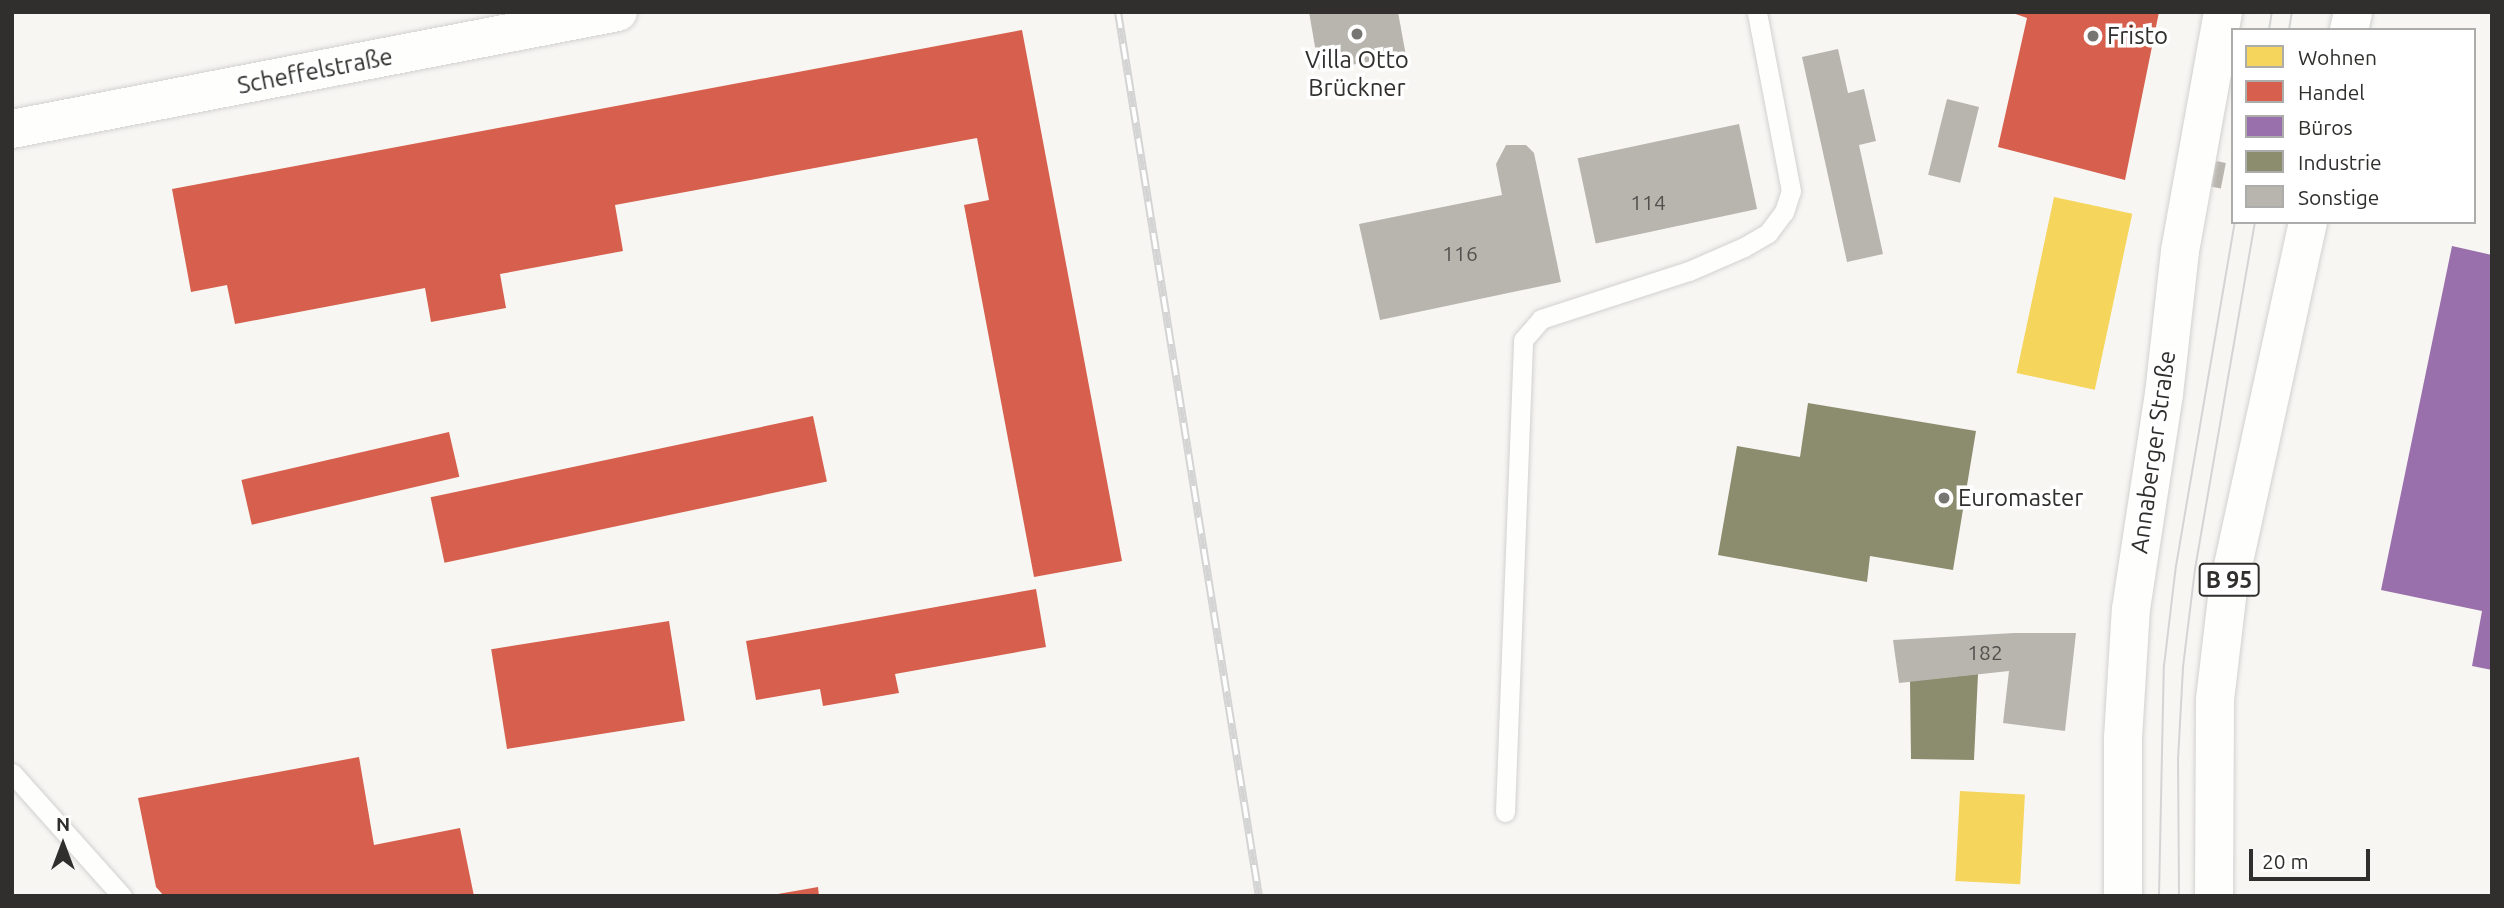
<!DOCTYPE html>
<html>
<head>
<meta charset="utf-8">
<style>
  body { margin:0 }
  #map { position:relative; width:2504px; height:908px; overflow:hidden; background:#f7f6f3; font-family:Ubuntu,sans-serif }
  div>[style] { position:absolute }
  .homes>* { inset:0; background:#f6d55c; transform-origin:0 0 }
  .shops>* { inset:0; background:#d6604d; transform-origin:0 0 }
  .offices>* { inset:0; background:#9970ab }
  .industry>* { inset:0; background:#8c8c6e }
  .building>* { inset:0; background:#b7b5ae; transform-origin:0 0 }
  .roads { filter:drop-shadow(0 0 2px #d2d1cf) drop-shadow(0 0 2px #d2d1cf) }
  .lane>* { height:19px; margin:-9.5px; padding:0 9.5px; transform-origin:9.5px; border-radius:9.5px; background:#fefefd }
  .secondary>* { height:38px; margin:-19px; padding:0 19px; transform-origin:19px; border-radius:19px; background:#fefefd }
  .primary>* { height:38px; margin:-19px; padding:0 19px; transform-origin:19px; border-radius:19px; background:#fefefd }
  .tram>* { height:2px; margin:-1px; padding:0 1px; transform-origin:1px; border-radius:1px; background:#d4d4d4 }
  .rail>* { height:8px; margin-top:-4px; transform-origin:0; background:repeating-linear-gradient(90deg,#fff 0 16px,#d4d4d4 0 32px); box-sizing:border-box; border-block:2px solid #d4d4d4 }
  .dots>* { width:19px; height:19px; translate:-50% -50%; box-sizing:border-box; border:4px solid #fff; border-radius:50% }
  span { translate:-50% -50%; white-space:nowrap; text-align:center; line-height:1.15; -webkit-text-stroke:7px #fff; paint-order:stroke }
  .number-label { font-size:21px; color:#52504d }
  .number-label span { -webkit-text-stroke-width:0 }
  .shield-label span { padding:2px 5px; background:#fff; border:2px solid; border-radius:5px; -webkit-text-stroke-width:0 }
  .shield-label { font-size:23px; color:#302f2d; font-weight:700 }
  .poi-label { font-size:24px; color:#302f2d }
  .left { translate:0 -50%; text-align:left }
  .street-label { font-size:24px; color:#302f2d }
  .frame { position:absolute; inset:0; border:14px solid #302f2d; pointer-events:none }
  .legend { position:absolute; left:2231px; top:28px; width:245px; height:196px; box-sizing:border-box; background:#fff; border:2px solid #acacab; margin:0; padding:9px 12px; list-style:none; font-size:21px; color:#302f2d }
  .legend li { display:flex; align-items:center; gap:14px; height:35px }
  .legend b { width:35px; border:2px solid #acacab }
  .north { position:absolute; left:28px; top:810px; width:70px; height:70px; -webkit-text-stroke:5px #fff; paint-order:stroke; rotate:0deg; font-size:19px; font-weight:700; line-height:28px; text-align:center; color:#302f2d }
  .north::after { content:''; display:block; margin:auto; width:24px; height:32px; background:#302f2d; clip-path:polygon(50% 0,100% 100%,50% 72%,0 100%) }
  .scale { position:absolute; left:2249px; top:849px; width:121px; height:32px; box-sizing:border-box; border:4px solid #302f2d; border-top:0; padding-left:9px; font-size:21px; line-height:24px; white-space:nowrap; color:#302f2d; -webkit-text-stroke:5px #fff; paint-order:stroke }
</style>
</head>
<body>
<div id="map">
  <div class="homes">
    <i style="left:2054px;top:197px;width:80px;height:180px;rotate:12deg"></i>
    <i style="left:1960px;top:791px;width:65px;height:90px;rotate:3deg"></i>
  </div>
  <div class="shops">
    <i style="clip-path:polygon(2010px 12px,2159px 12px,2125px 180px,1998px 147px,2027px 18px)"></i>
    <i style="clip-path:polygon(1022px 30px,1122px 561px,1034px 577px,964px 205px,989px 200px,977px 138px,615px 205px,623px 251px,500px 274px,506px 308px,431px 322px,425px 288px,235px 324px,227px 285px,191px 292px,172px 189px)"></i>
    <i style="left:813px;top:416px;width:67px;height:391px;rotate:78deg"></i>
    <i style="left:449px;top:432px;width:46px;height:213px;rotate:77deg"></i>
    <i style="clip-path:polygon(1036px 589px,1046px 647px,895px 674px,899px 693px,823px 706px,820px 689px,756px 700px,746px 641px)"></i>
    <i style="left:669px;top:621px;width:101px;height:180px;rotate:81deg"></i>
    <i style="clip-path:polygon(359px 757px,374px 845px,460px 828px,474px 896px,164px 896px,156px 887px,138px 798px)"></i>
    <i style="clip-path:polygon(818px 887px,819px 896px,778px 896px,778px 894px)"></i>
  </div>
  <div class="offices">
    <i style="clip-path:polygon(2452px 246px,2492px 255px,2492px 670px,2472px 666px,2482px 611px,2381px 590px)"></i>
  </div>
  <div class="industry">
    <i style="clip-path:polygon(1808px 403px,1976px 431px,1953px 570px,1870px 556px,1867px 582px,1718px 555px,1737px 446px,1800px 457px)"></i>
    <i style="clip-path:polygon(1978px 674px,1974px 760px,1911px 759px,1910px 681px)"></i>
  </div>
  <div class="building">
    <i style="clip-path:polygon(1309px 12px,1398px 12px,1406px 56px,1319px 70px)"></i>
    <i style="clip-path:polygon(1838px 49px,1848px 93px,1864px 89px,1876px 141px,1859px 145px,1883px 254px,1847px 262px,1802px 57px)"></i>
    <i style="left:1947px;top:99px;width:33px;height:78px;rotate:14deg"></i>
    <i style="left:1739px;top:124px;width:87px;height:165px;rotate:78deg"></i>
    <i style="clip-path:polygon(1506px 145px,1526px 145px,1534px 153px,1561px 282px,1380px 320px,1359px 224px,1502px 195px,1496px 164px)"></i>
    <i style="left:2216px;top:161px;width:10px;height:26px;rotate:11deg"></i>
    <i style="clip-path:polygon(2014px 633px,2076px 633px,2065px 731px,2003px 723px,2009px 671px,1899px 683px,1893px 640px)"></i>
  </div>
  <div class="roads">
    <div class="lane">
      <i style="left:12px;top:773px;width:165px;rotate:48.2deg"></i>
      <i style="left:1505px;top:812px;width:472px;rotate:-87.8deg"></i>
      <i style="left:1523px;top:340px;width:28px;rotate:-49deg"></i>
      <i style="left:1541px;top:319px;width:156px;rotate:-18deg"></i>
      <i style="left:1689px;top:271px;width:60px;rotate:-23.6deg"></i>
      <i style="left:1744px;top:247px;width:28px;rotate:-30deg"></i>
      <i style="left:1768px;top:233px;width:26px;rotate:-53deg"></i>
      <i style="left:1784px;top:212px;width:22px;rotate:-72deg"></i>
      <i style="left:1791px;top:191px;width:182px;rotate:-100.8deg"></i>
    </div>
    <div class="secondary">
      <i style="left:12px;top:129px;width:617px;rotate:-10.93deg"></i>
    </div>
    <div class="primary">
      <i style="left:2349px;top:30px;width:18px;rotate:-77deg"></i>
      <i style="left:2123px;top:896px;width:158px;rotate:-90deg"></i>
      <i style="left:2123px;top:738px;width:129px;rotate:-86.5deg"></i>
      <i style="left:2131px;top:609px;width:218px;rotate:-81.3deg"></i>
      <i style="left:2164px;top:394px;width:144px;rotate:-83.6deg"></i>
      <i style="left:2180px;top:251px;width:243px;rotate:-79.8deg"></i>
      <i style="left:2214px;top:896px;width:196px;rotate:-89.7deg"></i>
      <i style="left:2215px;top:700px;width:112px;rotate:-83.3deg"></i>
      <i style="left:2228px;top:589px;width:376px;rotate:-77.7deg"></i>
    </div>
  </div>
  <div class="tram">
    <i style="left:2269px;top:30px;width:18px;rotate:-81deg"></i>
    <i style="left:2289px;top:30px;width:18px;rotate:-81deg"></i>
    <i style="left:2159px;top:896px;width:230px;rotate:-88.8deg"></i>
    <i style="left:2164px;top:666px;width:101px;rotate:-83.2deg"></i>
    <i style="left:2176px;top:566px;width:349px;rotate:-80.3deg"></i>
    <i style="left:2179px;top:896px;width:136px;rotate:-90.4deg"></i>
    <i style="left:2178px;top:760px;width:93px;rotate:-86.9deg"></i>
    <i style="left:2183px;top:667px;width:99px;rotate:-83deg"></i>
    <i style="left:2195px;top:569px;width:352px;rotate:-80.2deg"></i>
  </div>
  <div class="rail">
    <i style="left:1118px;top:12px;width:895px;rotate:80.94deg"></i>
  </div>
  <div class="dots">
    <i style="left:1357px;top:34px;background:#767572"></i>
    <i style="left:2093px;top:36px;background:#767572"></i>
    <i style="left:1944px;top:498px;background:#767572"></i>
  </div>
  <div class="number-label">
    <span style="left:1648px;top:202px">114</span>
    <span style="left:1460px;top:253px">116</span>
    <span style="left:1985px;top:652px">182</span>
  </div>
  <div class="shield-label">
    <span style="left:2229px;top:580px">B 95</span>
  </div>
  <div class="poi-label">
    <span class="left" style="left:2107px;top:36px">Fristo</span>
    <span style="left:1357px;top:74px">Villa Otto<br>Brückner</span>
    <span class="left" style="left:1958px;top:498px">Euromaster</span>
  </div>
  <div class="street-label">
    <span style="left:315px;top:71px;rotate:-11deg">Scheffelstraße</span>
    <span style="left:2153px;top:452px;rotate:-82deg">Annaberger Straße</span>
  </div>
  <div class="frame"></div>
  <ul class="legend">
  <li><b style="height:19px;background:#f6d55c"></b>Wohnen</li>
  <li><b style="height:19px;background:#d6604d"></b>Handel</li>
  <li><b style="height:19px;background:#9970ab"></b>Büros</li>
  <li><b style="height:19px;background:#8c8c6e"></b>Industrie</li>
  <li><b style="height:19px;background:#b7b5ae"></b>Sonstige</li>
  </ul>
  <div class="north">N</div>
  <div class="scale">20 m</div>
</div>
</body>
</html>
